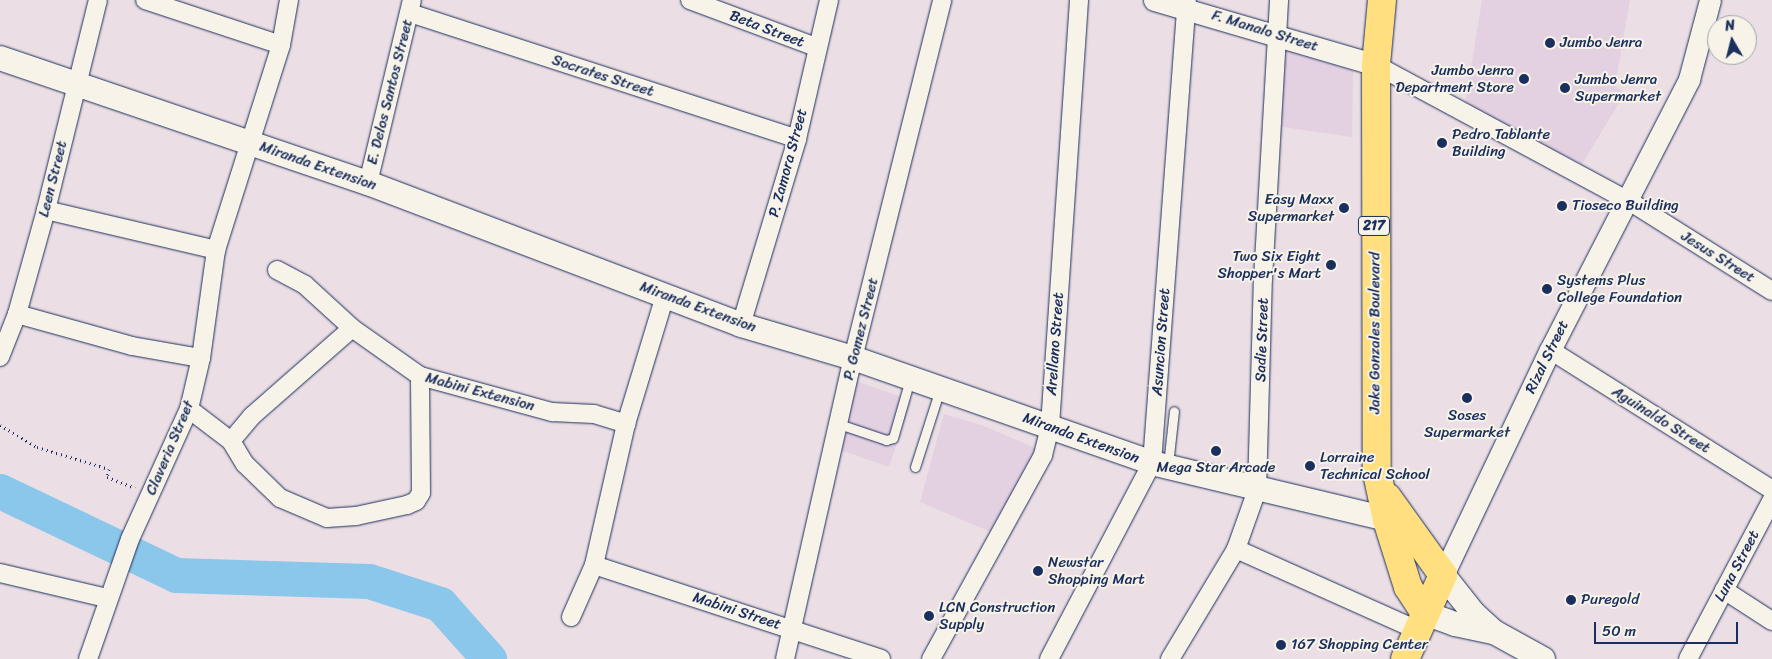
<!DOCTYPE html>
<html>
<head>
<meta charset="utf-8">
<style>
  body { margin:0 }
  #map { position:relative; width:1772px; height:659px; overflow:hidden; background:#ebdee4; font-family:Sriracha,sans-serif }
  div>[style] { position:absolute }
  .built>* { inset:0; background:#e3d0e1; transform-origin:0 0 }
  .river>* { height:35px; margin:-17.5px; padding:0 17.5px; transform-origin:17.5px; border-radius:17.5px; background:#8bc7eb }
  .path>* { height:3px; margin-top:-1.5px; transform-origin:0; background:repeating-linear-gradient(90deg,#1b2f5e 0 1px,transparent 0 5px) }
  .roads { filter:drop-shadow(0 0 1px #1b2f5e) drop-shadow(0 0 1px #1b2f5e) }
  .service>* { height:9px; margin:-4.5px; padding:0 4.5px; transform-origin:4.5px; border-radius:4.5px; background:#f7f3e8 }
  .minor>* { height:18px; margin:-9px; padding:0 9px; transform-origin:9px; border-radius:9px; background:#f7f3e8 }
  .tertiary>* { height:21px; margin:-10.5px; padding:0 10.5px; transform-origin:10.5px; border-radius:10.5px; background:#f7f3e8 }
  .secondary>* { height:24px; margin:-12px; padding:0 12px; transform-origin:12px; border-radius:12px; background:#f7f3e8 }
  .primary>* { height:28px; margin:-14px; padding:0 14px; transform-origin:14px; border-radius:14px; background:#ffdf80 }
  .dots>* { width:14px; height:14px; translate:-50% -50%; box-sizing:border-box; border:2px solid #f7f3e8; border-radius:50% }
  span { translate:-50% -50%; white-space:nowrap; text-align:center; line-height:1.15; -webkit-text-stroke:4px #f7f3e8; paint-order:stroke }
  .shield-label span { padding:1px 4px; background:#f7f3e8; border:1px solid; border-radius:4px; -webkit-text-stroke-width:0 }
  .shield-label { font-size:14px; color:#1b2f5e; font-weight:700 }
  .street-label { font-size:15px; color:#1b2f5e }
  .poi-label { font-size:15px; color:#1b2f5e }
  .left { translate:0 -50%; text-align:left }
  .right { translate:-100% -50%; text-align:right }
  .north { position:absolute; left:1707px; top:15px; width:50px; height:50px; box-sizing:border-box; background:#f7f3e8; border:1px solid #9fa5b1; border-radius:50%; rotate:352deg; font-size:14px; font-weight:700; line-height:20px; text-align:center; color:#1b2f5e }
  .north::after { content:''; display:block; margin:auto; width:18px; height:22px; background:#1b2f5e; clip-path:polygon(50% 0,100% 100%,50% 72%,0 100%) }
  .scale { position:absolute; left:1594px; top:622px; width:144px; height:22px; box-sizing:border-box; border:2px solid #1b2f5e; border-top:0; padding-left:6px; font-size:15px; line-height:18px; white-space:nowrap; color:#1b2f5e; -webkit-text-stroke:4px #f7f3e8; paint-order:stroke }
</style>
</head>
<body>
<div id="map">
  <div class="built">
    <i style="clip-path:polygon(1482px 0,1630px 0,1615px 86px,1625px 93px,1582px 164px,1465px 105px)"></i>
    <i style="clip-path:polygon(1278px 48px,1353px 71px,1352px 137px,1276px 126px)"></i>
    <i style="left:855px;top:381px;width:60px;height:70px;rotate:19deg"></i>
    <i style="clip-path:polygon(944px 414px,984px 426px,1042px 451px,998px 535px,920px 502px)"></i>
  </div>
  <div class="river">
    <i style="left:0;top:491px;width:195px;rotate:25.5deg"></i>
    <i style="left:176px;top:575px;width:193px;rotate:1.8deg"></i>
    <i style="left:369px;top:581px;width:75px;rotate:17.9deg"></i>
    <i style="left:440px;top:604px;width:74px;rotate:48.3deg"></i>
  </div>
  <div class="path">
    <i style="left:0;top:425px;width:43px;rotate:30.7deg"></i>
    <i style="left:37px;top:447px;width:75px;rotate:17deg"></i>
    <i style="left:109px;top:469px;width:8px;rotate:104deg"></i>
    <i style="left:107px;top:477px;width:30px;rotate:21deg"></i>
  </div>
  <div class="roads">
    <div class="service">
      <i style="left:839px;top:424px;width:50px;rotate:18.8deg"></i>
      <i style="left:886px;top:440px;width:7px;rotate:-16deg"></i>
      <i style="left:893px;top:438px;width:61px;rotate:-73.9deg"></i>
      <i style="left:1168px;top:465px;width:54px;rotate:-83.7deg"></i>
      <i style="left:915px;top:467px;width:82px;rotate:-72.2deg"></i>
    </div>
    <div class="minor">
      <i style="left:145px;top:0;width:143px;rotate:18.3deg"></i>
      <i style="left:690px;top:0;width:134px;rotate:20.5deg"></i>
      <i style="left:410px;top:13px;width:407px;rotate:18deg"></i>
      <i style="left:1376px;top:65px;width:287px;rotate:28.3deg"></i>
      <i style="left:1629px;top:201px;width:169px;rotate:32.2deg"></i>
      <i style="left:368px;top:183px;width:188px;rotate:-76.5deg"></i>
      <i style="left:46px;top:210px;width:175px;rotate:13.2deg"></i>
      <i style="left:277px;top:270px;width:32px;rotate:28deg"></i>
      <i style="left:305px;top:285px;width:64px;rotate:42.5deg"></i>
      <i style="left:352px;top:328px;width:83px;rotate:35.2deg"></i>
      <i style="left:420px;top:376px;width:137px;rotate:15.3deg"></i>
      <i style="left:552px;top:412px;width:42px;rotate:2.7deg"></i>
      <i style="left:594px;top:414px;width:34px;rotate:17deg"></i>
      <i style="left:17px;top:314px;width:119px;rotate:15.5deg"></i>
      <i style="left:132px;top:346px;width:70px;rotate:9.9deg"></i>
      <i style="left:741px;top:325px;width:194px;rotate:-73.2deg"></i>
      <i style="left:797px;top:139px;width:143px;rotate:-77deg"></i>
      <i style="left:1550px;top:350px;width:262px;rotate:32.2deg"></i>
      <i style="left:0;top:357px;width:46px;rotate:-68.4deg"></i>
      <i style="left:17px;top:314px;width:108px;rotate:-74.4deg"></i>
      <i style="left:46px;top:210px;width:216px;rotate:-76.1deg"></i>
      <i style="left:189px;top:409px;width:53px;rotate:37.3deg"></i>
      <i style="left:231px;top:441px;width:27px;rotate:59deg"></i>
      <i style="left:245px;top:464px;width:49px;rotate:44.2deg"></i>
      <i style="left:280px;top:498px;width:51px;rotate:23.1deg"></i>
      <i style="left:327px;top:518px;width:29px;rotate:-4deg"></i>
      <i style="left:356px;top:516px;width:52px;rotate:-12.2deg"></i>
      <i style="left:407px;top:505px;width:10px;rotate:-24deg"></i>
      <i style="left:416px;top:501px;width:9px;rotate:-58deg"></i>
      <i style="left:421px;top:493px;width:117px;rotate:-90.5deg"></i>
      <i style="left:231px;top:441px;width:33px;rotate:-50deg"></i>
      <i style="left:252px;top:416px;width:133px;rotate:-41.3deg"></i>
      <i style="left:1236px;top:549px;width:198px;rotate:24.1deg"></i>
      <i style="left:594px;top:565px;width:302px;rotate:18.1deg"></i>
      <i style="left:0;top:573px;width:110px;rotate:13.2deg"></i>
      <i style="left:1724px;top:590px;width:57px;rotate:32.9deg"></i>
      <i style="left:571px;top:617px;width:57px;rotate:-66.1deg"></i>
      <i style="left:594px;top:565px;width:145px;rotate:-77.2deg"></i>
      <i style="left:626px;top:424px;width:134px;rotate:-73.1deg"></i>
      <i style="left:88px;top:659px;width:127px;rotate:-70.7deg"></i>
      <i style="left:130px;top:539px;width:143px;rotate:-65.6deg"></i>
      <i style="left:189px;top:409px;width:52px;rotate:-76.8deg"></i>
      <i style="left:201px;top:358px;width:109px;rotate:-82.1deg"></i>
      <i style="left:216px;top:250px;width:215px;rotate:-72.4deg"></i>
      <i style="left:281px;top:45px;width:46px;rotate:-79.9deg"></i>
      <i style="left:785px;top:659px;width:309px;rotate:-77.3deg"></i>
      <i style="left:853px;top:358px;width:369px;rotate:-76deg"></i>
      <i style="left:931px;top:659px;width:233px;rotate:-61.2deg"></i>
      <i style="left:1043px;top:455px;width:30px;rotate:-76deg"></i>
      <i style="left:1050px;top:426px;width:427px;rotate:-86.1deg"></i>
      <i style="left:1049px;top:659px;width:221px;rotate:-62.3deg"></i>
      <i style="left:1152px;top:463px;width:464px;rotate:-85.7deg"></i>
      <i style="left:1170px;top:659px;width:128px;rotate:-59deg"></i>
      <i style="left:1236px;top:549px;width:63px;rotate:-70.4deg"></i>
      <i style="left:1257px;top:490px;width:211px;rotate:-88.4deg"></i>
      <i style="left:1263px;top:279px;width:279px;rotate:-86.7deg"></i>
      <i style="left:1688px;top:659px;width:180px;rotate:-62.2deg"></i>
    </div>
    <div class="tertiary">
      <i style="left:1154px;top:0;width:231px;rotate:16.3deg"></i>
      <i style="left:1443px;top:575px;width:249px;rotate:-64.6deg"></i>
      <i style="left:1550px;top:350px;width:305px;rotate:-62.8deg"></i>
      <i style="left:1689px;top:79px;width:82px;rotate:-75.1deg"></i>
    </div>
    <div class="secondary">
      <i style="left:0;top:58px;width:389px;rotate:18.8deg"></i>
      <i style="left:368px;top:183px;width:399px;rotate:20.8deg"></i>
      <i style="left:741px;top:325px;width:117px;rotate:16.4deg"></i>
      <i style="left:853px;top:358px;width:317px;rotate:19.3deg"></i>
      <i style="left:1152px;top:463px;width:259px;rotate:13.4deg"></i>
      <i style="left:1443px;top:575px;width:50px;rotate:51.5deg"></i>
      <i style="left:1474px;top:614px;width:27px;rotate:42deg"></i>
      <i style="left:1494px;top:632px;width:56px;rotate:28.9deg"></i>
      <i style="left:1425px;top:613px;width:32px;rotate:20deg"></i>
      <i style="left:1455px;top:624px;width:40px;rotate:12deg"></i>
    </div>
    <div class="primary">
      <i style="left:1382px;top:0;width:65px;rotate:95.3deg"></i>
      <i style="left:1376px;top:65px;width:408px;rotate:89.9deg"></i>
      <i style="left:1377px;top:473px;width:48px;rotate:78deg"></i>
      <i style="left:1387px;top:520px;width:70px;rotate:72.6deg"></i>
      <i style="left:1408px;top:587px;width:31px;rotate:57deg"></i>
      <i style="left:1387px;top:497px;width:96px;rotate:54.3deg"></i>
      <i style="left:1443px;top:575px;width:92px;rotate:114.3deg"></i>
    </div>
  </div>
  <div class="dots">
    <i style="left:1550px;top:43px;background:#1b2f5e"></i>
    <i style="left:1524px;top:79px;background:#1b2f5e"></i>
    <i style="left:1565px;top:88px;background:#1b2f5e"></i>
    <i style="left:1442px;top:143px;background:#1b2f5e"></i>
    <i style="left:1562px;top:206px;background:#1b2f5e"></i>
    <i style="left:1344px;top:208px;background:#1b2f5e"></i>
    <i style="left:1331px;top:265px;background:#1b2f5e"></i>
    <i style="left:1547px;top:289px;background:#1b2f5e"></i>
    <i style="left:1467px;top:398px;background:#1b2f5e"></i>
    <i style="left:1216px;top:451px;background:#1b2f5e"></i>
    <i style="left:1310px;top:466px;background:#1b2f5e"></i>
    <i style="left:1038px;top:571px;background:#1b2f5e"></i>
    <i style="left:1571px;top:600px;background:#1b2f5e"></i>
    <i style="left:929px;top:616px;background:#1b2f5e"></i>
    <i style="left:1281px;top:645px;background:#1b2f5e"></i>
  </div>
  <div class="shield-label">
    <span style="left:1374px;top:226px">217</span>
  </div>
  <div class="street-label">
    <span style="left:767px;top:29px;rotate:21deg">Beta Street</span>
    <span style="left:1265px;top:31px;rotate:17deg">F. Manalo Street</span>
    <span style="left:603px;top:76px;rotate:18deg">Socrates Street</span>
    <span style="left:390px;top:92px;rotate:-76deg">E. Delos Santos Street</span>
    <span style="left:788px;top:163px;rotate:-75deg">P. Zamora Street</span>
    <span style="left:318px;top:166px;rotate:19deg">Miranda Extension</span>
    <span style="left:53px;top:179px;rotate:-76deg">Leen Street</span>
    <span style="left:1718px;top:257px;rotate:32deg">Jesus Street</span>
    <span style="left:698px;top:307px;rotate:20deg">Miranda Extension</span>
    <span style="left:861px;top:329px;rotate:-76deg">P. Gomez Street</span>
    <span style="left:1375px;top:333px;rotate:-90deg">Jake Gonzales Boulevard</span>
    <span style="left:1262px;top:340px;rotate:-88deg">Sadie Street</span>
    <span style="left:1161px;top:342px;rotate:-86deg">Asuncion Street</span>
    <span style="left:1055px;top:344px;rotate:-86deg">Arellano Street</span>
    <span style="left:1547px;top:357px;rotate:-64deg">Rizal Street</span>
    <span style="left:480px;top:392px;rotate:15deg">Mabini Extension</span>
    <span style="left:1661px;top:420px;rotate:32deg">Aguinaldo Street</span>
    <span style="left:1081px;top:438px;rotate:20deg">Miranda Extension</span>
    <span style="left:170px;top:448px;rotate:-67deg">Claveria Street</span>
    <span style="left:1737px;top:566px;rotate:-62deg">Luna Street</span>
    <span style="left:737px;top:611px;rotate:18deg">Mabini Street</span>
  </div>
  <div class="poi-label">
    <span class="left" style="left:1560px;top:43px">Jumbo Jenra</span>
    <span class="right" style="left:1514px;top:79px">Jumbo Jenra<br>Department Store</span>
    <span class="left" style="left:1575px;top:88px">Jumbo Jenra<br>Supermarket</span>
    <span class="left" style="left:1452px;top:143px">Pedro Tablante<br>Building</span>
    <span class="right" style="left:1334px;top:208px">Easy Maxx<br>Supermarket</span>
    <span class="left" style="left:1572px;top:206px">Tioseco Building</span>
    <span class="right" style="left:1321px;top:265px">Two Six Eight<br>Shopper's Mart</span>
    <span class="left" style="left:1557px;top:289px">Systems Plus<br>College Foundation</span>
    <span style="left:1467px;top:424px">Soses<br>Supermarket</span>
    <span class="left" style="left:1320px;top:466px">Lorraine<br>Technical School</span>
    <span style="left:1216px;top:468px">Mega Star Arcade</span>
    <span class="left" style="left:1048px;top:571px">Newstar<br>Shopping Mart</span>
    <span class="left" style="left:1581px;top:600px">Puregold</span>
    <span class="left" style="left:939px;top:616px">LCN Construction<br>Supply</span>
    <span class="left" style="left:1291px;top:645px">167 Shopping Center</span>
  </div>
  <div class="north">N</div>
  <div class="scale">50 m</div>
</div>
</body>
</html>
